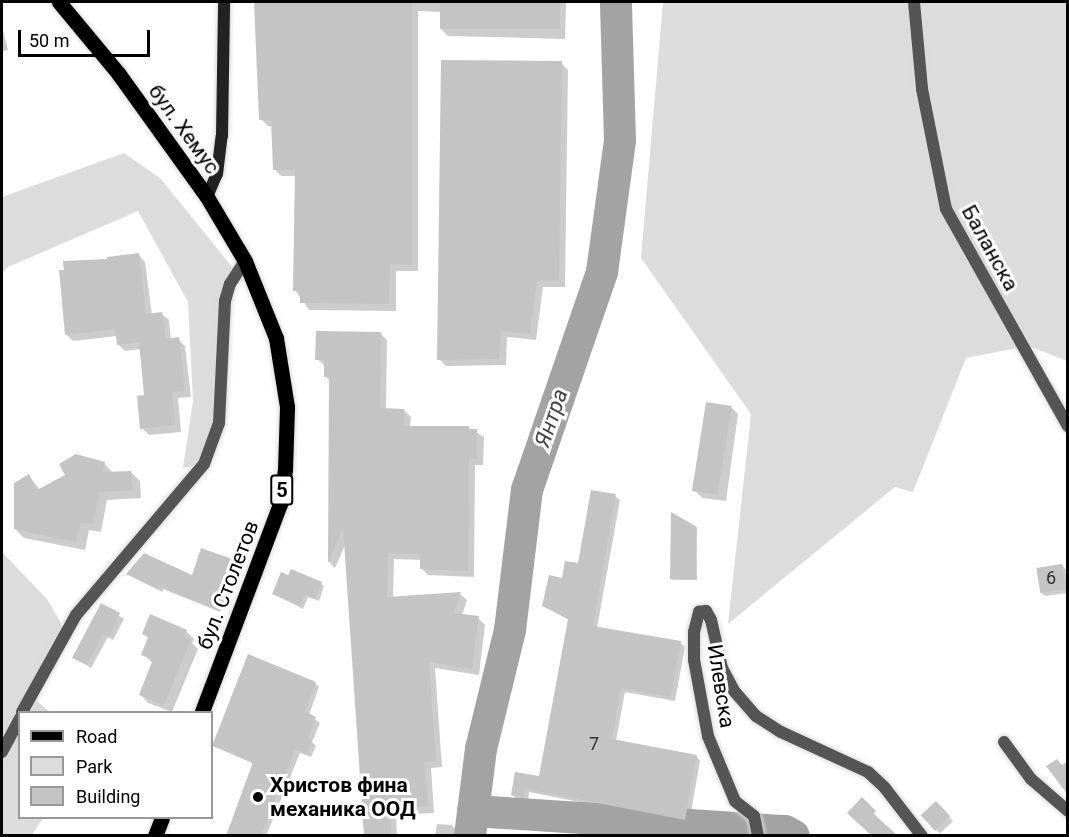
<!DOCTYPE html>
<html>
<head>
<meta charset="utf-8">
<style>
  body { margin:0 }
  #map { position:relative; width:1069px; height:837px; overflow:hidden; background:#fff; font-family:Roboto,sans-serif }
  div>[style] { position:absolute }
  .green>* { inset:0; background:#dcdcdc }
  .shadow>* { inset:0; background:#0003; transform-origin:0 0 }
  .river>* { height:32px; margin:-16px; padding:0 16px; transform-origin:16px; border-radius:16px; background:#a3a3a3 }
  .building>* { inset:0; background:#c4c4c4; transform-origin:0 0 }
  .roads { filter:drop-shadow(0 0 2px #dbdbdb) drop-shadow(0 0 2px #dbdbdb) }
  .street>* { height:12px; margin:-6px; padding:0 6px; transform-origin:6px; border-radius:6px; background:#555 }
  .secondary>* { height:12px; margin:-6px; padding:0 6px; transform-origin:6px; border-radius:6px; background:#222 }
  .primary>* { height:15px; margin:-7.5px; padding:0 7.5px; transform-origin:7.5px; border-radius:7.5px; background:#000 }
  .dots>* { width:16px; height:16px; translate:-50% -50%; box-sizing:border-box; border:3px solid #fff; border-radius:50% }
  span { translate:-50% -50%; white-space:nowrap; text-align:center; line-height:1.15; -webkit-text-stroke:6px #fff; paint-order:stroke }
  .number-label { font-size:18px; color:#313131 }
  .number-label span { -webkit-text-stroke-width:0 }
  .shield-label span { padding:2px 4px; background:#fff; border:2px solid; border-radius:4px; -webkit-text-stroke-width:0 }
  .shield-label { font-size:20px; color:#000; font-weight:700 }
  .street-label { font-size:21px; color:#000 }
  .poi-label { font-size:21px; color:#000; font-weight:700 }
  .left { translate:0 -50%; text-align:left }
  .water-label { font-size:22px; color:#444; font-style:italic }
  .frame { position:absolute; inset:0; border:3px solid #000; pointer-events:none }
  .legend { position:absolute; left:18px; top:711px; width:195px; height:108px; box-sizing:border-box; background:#fff; border:2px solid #999; margin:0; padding:8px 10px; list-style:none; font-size:18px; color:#000 }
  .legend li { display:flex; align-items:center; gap:12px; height:30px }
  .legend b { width:30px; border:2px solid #999 }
  .scale { position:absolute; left:18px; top:30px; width:132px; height:27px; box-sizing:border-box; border:3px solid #000; border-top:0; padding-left:8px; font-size:18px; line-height:21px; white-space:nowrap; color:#000; -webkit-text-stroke:4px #fff; paint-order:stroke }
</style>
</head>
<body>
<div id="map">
  <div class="green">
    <i style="clip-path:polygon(663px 2px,1067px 2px,1067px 361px,1029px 346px,966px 358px,913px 492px,895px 487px,728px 624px,751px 414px,641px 258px)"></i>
    <i style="clip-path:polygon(124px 153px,161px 179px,237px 273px,230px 284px,221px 397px,204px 464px,183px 468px,193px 401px,188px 302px,138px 211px,8px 267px,2px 273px,2px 197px)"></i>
    <i style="clip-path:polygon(2px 552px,47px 599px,61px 623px,64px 636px,31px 696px,50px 712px,20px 712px,20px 818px,43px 818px,32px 835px,2px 835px)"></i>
  </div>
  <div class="shadow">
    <i style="clip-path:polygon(256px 2px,566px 2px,565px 39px,448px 36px,441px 29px,442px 12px,418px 11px,418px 271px,396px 271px,396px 311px,309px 310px,295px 290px,296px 176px,281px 176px,274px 169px,273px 126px,268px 126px,261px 119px)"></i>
    <i style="clip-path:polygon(2px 27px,8px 50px,2px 51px)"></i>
    <i style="clip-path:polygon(561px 63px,568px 70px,565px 287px,543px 287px,536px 340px,507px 337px,506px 365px,446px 366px,439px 359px)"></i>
    <i style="clip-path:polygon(139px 255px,145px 262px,152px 315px,162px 314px,169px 320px,171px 340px,178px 339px,185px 346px,191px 397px,178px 398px,181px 432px,149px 435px,142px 428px,146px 397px,141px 349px,125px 351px,118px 344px,117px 336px,73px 341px,66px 334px,109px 261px)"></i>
    <i style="clip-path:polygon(380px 333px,387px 340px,386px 410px,404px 410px,411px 417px,410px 427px,469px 428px,484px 437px,483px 465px,475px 465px,474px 577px,428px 575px,421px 568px,421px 560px,394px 559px,393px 598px,460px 594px,467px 600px,462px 615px,478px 618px,485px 625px,479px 675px,435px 668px,442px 767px,431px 768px,434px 813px,396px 815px,397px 836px,366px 836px,346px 543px,335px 568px,329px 562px,331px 382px,325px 376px,325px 366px,317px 359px)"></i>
    <i style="clip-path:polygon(731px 407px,738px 414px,726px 501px,702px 498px,695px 491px)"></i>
    <i style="clip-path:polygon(104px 463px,113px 473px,131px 472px,140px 481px,141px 498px,107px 500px,101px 532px,89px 530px,85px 550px,24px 538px,15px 529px,29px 476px,40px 490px)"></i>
    <i style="clip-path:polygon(615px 496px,620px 500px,597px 628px,680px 642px,685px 647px,675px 701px,625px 692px,616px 741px,696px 756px,700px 761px,689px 824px,529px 792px,528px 801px,517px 799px,512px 795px,540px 778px,569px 620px,543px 605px,563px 579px,579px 565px)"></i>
    <i style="clip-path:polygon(696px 528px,697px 580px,673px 580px,671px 578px)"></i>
    <i style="clip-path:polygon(234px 561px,238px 565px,220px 612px,163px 589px,162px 592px,128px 574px,192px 577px)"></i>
    <i style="clip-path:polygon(1062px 565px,1066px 570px,1068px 593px,1045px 596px,1040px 592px)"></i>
    <i style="clip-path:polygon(321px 583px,324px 586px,319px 601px,308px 597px,303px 609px,274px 594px)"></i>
    <i style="clip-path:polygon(101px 605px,124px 619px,113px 640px,108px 637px,91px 668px,74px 657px)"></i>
    <i style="clip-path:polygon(186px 631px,194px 639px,192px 643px,198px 649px,172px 712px,148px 703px,141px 695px,153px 663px,143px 655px,149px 639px,144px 634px)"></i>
    <i style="clip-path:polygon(315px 683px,319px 687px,309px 715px,320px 723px,312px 742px,316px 746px,311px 757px,300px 753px,266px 836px,226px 836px,254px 764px,214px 746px)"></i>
    <i style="left:936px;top:803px;width:25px;height:18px;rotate:47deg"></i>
    <i style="clip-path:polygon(437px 824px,452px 825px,458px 832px,458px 836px,435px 836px)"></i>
  </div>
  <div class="river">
    <i style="left:473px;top:811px;width:313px;rotate:3.7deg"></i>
    <i style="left:785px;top:831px;width:10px;rotate:29deg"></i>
    <i style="left:470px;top:836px;width:88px;rotate:-82.8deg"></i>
    <i style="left:481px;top:749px;width:122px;rotate:-76.3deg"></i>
    <i style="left:510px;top:630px;width:141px;rotate:-83.1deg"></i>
    <i style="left:527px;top:490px;width:231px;rotate:-71deg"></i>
    <i style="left:602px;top:272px;width:133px;rotate:-82.2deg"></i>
    <i style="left:620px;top:140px;width:138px;rotate:-91.7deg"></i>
  </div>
  <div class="building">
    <i style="clip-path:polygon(254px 2px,412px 2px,412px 265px,390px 264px,389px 304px,300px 303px,300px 291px,293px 291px,295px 170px,273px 170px,271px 120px,259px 120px)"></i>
    <i style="left:440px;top:2px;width:120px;height:27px"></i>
    <i style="clip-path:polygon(441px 60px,562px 61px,559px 281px,537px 281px,530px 334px,501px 331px,499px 359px,437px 360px)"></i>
    <i style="clip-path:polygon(139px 253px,146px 314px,162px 312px,166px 339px,179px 337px,185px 391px,172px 392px,175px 425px,140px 429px,137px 396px,144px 395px,139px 342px,117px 345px,115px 329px,65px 335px,59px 270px,64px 270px,63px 261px,107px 259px,107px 257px)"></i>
    <i style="clip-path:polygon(316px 331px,381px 332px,380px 408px,404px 409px,404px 426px,469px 426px,469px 429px,477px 429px,477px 459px,469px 459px,468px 571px,420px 569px,420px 554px,388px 553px,387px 597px,461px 592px,454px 613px,479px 616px,472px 669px,429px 662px,436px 761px,424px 762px,428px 806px,390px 809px,391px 836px,364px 836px,343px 527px,328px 563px,329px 377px,324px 377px,324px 360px,315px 360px)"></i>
    <i style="left:706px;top:402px;width:26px;height:90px;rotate:9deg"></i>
    <i style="clip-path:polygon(76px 454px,105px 462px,103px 472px,131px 471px,133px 490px,99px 492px,93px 524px,81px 522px,76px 542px,14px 529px,14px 483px,29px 474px,37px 490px,65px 475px,59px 464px)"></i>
    <i style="clip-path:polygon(591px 490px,616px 494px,593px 626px,681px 641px,671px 697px,621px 688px,612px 739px,697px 755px,685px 820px,525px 789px,524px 798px,511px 795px,515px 772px,539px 776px,568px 619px,542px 606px,549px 575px,562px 578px,565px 561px,578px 563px)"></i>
    <i style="clip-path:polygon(671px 512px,697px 527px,696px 579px,670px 579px)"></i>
    <i style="clip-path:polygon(201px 548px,235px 560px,216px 609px,158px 586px,157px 589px,126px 574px,144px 553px,192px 575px)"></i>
    <i style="left:1062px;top:564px;width:25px;height:26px;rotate:81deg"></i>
    <i style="clip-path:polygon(291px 569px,322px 582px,315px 599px,305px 595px,300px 606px,272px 594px,281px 572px,288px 575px)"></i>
    <i style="clip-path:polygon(101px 603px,120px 613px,109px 637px,103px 634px,87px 665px,72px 658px)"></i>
    <i style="clip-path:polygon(150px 614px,187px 630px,184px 637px,191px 640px,164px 705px,139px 695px,153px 659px,141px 655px,148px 637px,142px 634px)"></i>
    <i style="clip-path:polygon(248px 654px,316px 682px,305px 711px,316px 717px,308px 738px,312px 740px,307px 753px,295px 750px,261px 836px,226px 836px,253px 762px,212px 746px)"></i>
    <i style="clip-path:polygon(1057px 759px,1062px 765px,1068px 761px,1068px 795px,1046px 766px)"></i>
    <i style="clip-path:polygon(862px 797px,876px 811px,874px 814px,898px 836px,872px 836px,847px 813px)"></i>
    <i style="left:936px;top:801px;width:21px;height:21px;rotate:47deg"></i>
  </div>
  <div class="roads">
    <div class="street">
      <i style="left:914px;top:2px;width:87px;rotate:84.7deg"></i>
      <i style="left:922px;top:89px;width:122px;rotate:78.7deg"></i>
      <i style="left:946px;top:209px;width:249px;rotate:60.7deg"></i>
      <i style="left:22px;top:712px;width:111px;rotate:-60.9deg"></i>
      <i style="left:76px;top:615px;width:198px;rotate:-49.7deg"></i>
      <i style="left:204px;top:464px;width:44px;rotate:-69.9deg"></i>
      <i style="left:219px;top:423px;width:122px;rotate:-87.2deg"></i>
      <i style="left:225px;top:301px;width:18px;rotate:-74deg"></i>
      <i style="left:230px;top:284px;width:27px;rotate:-57deg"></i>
      <i style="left:1004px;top:742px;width:46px;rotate:53.9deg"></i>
      <i style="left:1031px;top:779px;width:49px;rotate:40.9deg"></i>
      <i style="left:2px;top:752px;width:38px;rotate:-62deg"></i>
      <i style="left:758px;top:836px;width:20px;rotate:-101deg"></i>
      <i style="left:754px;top:816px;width:24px;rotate:-142deg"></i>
      <i style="left:735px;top:801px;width:70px;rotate:-112.6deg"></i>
      <i style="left:708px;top:736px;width:77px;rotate:-100.4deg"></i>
      <i style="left:694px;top:660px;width:28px;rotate:-90deg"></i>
      <i style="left:694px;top:632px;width:21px;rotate:-76deg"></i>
      <i style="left:699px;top:612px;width:7px;rotate:-8deg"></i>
      <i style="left:706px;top:611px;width:10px;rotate:61deg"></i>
      <i style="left:711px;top:620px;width:49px;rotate:77.1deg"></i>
      <i style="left:722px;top:668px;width:27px;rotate:62deg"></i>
      <i style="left:735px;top:692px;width:32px;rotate:49deg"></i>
      <i style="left:756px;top:716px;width:30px;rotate:33deg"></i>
      <i style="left:781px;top:732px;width:96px;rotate:24.7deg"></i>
      <i style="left:868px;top:772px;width:23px;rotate:43deg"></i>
      <i style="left:885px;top:788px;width:61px;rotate:52.4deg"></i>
    </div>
    <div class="secondary">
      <i style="left:207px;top:197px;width:25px;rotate:-67deg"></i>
      <i style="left:217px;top:174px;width:38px;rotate:-83deg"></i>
      <i style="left:222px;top:136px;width:134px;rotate:-89.1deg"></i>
    </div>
    <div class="primary">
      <i style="left:59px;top:2px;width:92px;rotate:50.3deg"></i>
      <i style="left:118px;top:73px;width:153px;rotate:54.3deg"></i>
      <i style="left:207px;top:197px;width:74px;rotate:59.3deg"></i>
      <i style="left:245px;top:261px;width:83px;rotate:68.1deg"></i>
      <i style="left:276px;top:338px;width:70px;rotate:80.9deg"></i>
      <i style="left:287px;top:407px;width:62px;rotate:91.8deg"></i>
      <i style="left:285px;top:469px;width:35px;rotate:98deg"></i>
      <i style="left:280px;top:504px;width:222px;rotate:110.6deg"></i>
      <i style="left:155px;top:836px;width:19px;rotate:-69deg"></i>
    </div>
  </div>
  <div class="dots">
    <i style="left:258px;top:797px;background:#000"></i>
  </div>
  <div class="number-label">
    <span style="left:1051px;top:578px">6</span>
    <span style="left:594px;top:744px">7</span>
  </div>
  <div class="shield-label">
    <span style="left:282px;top:490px">5</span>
  </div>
  <div class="street-label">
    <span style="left:184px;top:129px;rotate:54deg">бул. Хемус</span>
    <span style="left:990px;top:248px;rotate:61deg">Баланска</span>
    <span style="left:228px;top:585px;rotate:-69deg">бул. Столетов</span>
    <span style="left:721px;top:686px;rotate:81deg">Илевска</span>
  </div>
  <div class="poi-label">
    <span class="left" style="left:270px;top:797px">Христов фина<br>механика ООД</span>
  </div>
  <div class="water-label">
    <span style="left:551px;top:418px;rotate:-71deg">Янтра</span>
  </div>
  <div class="frame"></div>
  <ul class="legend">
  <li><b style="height:8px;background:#000"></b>Road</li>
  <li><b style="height:16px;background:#dcdcdc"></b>Park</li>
  <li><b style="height:16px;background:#c4c4c4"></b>Building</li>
  </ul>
  <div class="scale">50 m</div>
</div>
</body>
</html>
